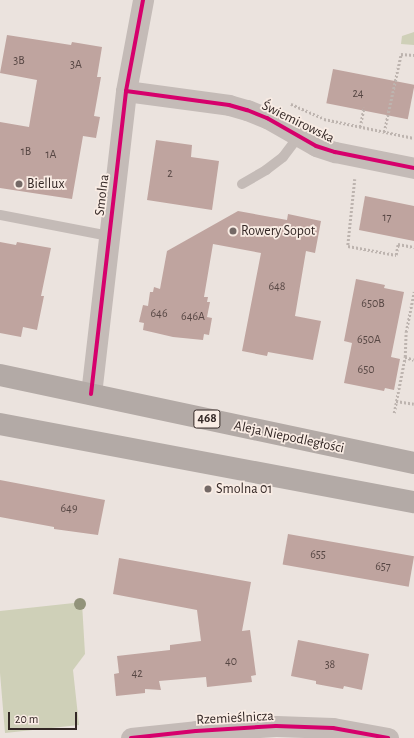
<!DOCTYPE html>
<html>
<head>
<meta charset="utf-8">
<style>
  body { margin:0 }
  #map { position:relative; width:414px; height:738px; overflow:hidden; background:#ebe3de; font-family:"Alegreya Sans",sans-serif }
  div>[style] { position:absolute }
  .green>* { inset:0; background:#cfd0b8 }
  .building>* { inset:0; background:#bfa49f; transform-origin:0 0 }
  .path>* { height:2.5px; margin-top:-1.25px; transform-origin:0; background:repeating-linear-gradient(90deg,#bdb4af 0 2px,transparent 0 4px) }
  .lane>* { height:10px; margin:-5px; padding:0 5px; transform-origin:5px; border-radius:5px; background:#c4bbb7 }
  .street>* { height:21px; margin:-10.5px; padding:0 10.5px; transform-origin:10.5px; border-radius:10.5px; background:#c4bbb7 }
  .primary>* { height:22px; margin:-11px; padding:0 11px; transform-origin:11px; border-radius:11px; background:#b3aaa6 }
  .cycleway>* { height:4px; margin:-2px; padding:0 2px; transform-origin:2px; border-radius:2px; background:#d6006c }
  .trees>* { width:12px; height:12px; margin:-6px; border-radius:50%; background:#92937a }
  .dots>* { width:11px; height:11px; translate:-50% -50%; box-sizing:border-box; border:2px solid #f9ece4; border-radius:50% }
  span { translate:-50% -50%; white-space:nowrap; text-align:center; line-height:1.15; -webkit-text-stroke:3.5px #f9ece4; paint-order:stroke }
  .number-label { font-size:12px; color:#574744 }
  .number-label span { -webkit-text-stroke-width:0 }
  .shield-label span { padding:1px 3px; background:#f9ece4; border:1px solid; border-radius:3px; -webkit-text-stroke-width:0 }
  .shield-label { font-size:13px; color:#342826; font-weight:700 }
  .street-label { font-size:14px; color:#342826 }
  .poi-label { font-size:14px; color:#342826 }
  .left { translate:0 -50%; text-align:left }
  .scale { position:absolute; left:8px; top:712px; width:69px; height:18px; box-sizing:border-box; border:2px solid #342826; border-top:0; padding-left:5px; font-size:12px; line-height:14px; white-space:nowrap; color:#342826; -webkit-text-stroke:3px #f9ece4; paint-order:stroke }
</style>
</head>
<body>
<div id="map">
  <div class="green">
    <i style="clip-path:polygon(414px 32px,414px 45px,401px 44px,402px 36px)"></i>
    <i style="clip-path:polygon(74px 603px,82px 603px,85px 654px,73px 670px,79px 725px,5px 733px,0 673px,0 611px)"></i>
  </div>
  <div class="building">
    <i style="clip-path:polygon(7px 35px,71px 45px,72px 42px,102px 47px,97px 77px,101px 77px,94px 116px,100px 117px,96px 138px,83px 136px,72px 199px,0 188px,0 122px,29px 127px,37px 80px,0 73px)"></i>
    <i style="left:333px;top:69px;width:83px;height:35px;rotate:11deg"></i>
    <i style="clip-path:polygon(156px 140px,192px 145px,191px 157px,219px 161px,212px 210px,147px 200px)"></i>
    <i style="clip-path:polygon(365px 196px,414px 206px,414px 241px,359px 230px)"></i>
    <i style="clip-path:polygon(238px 211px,287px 220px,288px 214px,321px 221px,315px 253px,306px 251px,295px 316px,321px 321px,313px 360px,268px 352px,267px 356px,242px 351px,261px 253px,213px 244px,204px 297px,208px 297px,207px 302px,210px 302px,207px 317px,212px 318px,209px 335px,204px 334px,203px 340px,173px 337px,143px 330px,144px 323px,139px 322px,143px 305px,148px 306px,150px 292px,153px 292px,154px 287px,160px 289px,167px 251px)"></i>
    <i style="clip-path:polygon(0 242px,16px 245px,17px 242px,51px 248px,41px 296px,44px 296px,37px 330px,23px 327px,21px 337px,0 333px)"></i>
    <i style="clip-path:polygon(356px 279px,385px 285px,384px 288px,404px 292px,391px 357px,400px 359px,394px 390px,385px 388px,384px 391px,344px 383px,352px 343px,344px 341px)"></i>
    <i style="clip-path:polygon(0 480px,105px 500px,98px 535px,54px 529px,54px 527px,0 517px)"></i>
    <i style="left:288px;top:534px;width:128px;height:31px;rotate:10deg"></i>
    <i style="clip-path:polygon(119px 558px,251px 582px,242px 631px,250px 630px,256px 675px,251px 676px,252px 682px,207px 687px,206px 677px,159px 681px,161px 690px,145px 689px,145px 693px,116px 696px,114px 674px,119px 673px,117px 656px,170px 650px,170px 645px,201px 641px,197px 610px,113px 594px)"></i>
    <i style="clip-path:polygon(298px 640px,369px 654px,362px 690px,344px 686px,343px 689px,316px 684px,316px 681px,291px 676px)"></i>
  </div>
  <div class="path">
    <i style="left:291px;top:104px;width:36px;rotate:24deg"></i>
    <i style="left:324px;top:119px;width:92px;rotate:11.9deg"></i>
    <i style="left:360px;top:127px;width:20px;rotate:-79deg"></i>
    <i style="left:384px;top:132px;width:80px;rotate:-77.7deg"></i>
    <i style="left:401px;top:54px;width:13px;rotate:4deg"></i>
    <i style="left:355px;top:179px;width:67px;rotate:96deg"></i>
    <i style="left:348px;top:246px;width:49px;rotate:10.6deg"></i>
    <i style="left:396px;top:255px;width:11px;rotate:-80deg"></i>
    <i style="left:398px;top:244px;width:16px;rotate:11deg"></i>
    <i style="left:405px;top:357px;width:9px;rotate:18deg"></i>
    <i style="left:396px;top:401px;width:18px;rotate:9deg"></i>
    <i style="left:394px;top:413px;width:57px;rotate:-78.9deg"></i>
    <i style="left:405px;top:357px;width:25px;rotate:-88deg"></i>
    <i style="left:406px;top:332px;width:41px;rotate:-78.7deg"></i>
  </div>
  <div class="lane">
    <i style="left:242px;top:184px;width:28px;rotate:-30deg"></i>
    <i style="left:266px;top:170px;width:21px;rotate:-37deg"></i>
    <i style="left:283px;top:157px;width:26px;rotate:-53deg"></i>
    <i style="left:0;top:215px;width:111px;rotate:10.9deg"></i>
  </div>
  <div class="street">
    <i style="left:126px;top:91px;width:104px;rotate:7.7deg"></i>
    <i style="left:229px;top:105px;width:19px;rotate:16deg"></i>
    <i style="left:247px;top:110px;width:22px;rotate:22deg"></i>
    <i style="left:267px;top:118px;width:56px;rotate:29.7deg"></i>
    <i style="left:316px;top:146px;width:20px;rotate:18deg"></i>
    <i style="left:335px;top:152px;width:81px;rotate:11.4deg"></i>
    <i style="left:91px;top:394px;width:305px;rotate:-83.4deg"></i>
    <i style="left:126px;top:91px;width:93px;rotate:-79.4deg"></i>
    <i style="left:131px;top:738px;width:65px;rotate:-6.1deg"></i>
    <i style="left:196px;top:731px;width:80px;rotate:-3.6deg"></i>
    <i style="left:276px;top:726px;width:57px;rotate:2deg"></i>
    <i style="left:333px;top:728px;width:56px;rotate:10.3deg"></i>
  </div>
  <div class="primary">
    <i style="left:0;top:375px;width:423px;rotate:12deg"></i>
    <i style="left:0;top:424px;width:421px;rotate:10.7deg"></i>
  </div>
  <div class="cycleway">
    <i style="left:126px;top:91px;width:104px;rotate:7.7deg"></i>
    <i style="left:229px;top:105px;width:19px;rotate:16deg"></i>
    <i style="left:247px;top:110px;width:22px;rotate:22deg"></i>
    <i style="left:267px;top:118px;width:56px;rotate:29.7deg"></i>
    <i style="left:316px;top:146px;width:20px;rotate:18deg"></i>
    <i style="left:335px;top:152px;width:81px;rotate:11.4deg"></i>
    <i style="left:91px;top:394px;width:305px;rotate:-83.4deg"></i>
    <i style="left:126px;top:91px;width:93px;rotate:-79.4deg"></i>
    <i style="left:131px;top:738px;width:65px;rotate:-6.1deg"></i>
    <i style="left:196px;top:731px;width:80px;rotate:-3.6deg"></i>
    <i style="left:276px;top:726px;width:57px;rotate:2deg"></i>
    <i style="left:333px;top:728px;width:56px;rotate:10.3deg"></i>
  </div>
  <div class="trees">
    <i style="left:80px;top:604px"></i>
  </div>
  <div class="dots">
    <i style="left:19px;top:184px;background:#746966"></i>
    <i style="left:233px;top:231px;background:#746966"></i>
    <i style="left:208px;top:489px;background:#746966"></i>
  </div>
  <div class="number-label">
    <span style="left:19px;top:61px">3B</span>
    <span style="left:76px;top:65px">3A</span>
    <span style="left:358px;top:94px">24</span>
    <span style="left:26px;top:152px">1B</span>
    <span style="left:51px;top:155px">1A</span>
    <span style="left:170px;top:174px">2</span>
    <span style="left:387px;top:218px">17</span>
    <span style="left:277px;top:287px">648</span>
    <span style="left:373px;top:304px">650B</span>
    <span style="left:159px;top:314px">646</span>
    <span style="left:193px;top:317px">646A</span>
    <span style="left:369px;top:340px">650A</span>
    <span style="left:366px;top:370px">650</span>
    <span style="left:69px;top:509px">649</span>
    <span style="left:318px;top:555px">655</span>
    <span style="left:383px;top:567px">657</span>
    <span style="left:231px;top:662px">40</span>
    <span style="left:330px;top:665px">38</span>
    <span style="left:137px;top:674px">42</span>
  </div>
  <div class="shield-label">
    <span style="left:207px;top:419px">468</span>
  </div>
  <div class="street-label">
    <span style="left:298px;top:122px;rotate:26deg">Świemirowska</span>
    <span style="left:102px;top:195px;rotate:-83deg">Smolna</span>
    <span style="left:289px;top:437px;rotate:12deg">Aleja Niepodległości</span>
    <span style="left:235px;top:718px;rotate:-3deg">Rzemieślnicza</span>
  </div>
  <div class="poi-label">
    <span class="left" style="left:27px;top:184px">Biellux</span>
    <span class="left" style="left:241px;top:231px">Rowery Sopot</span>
    <span class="left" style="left:216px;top:489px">Smolna 01</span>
  </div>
  <div class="scale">20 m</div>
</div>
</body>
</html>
